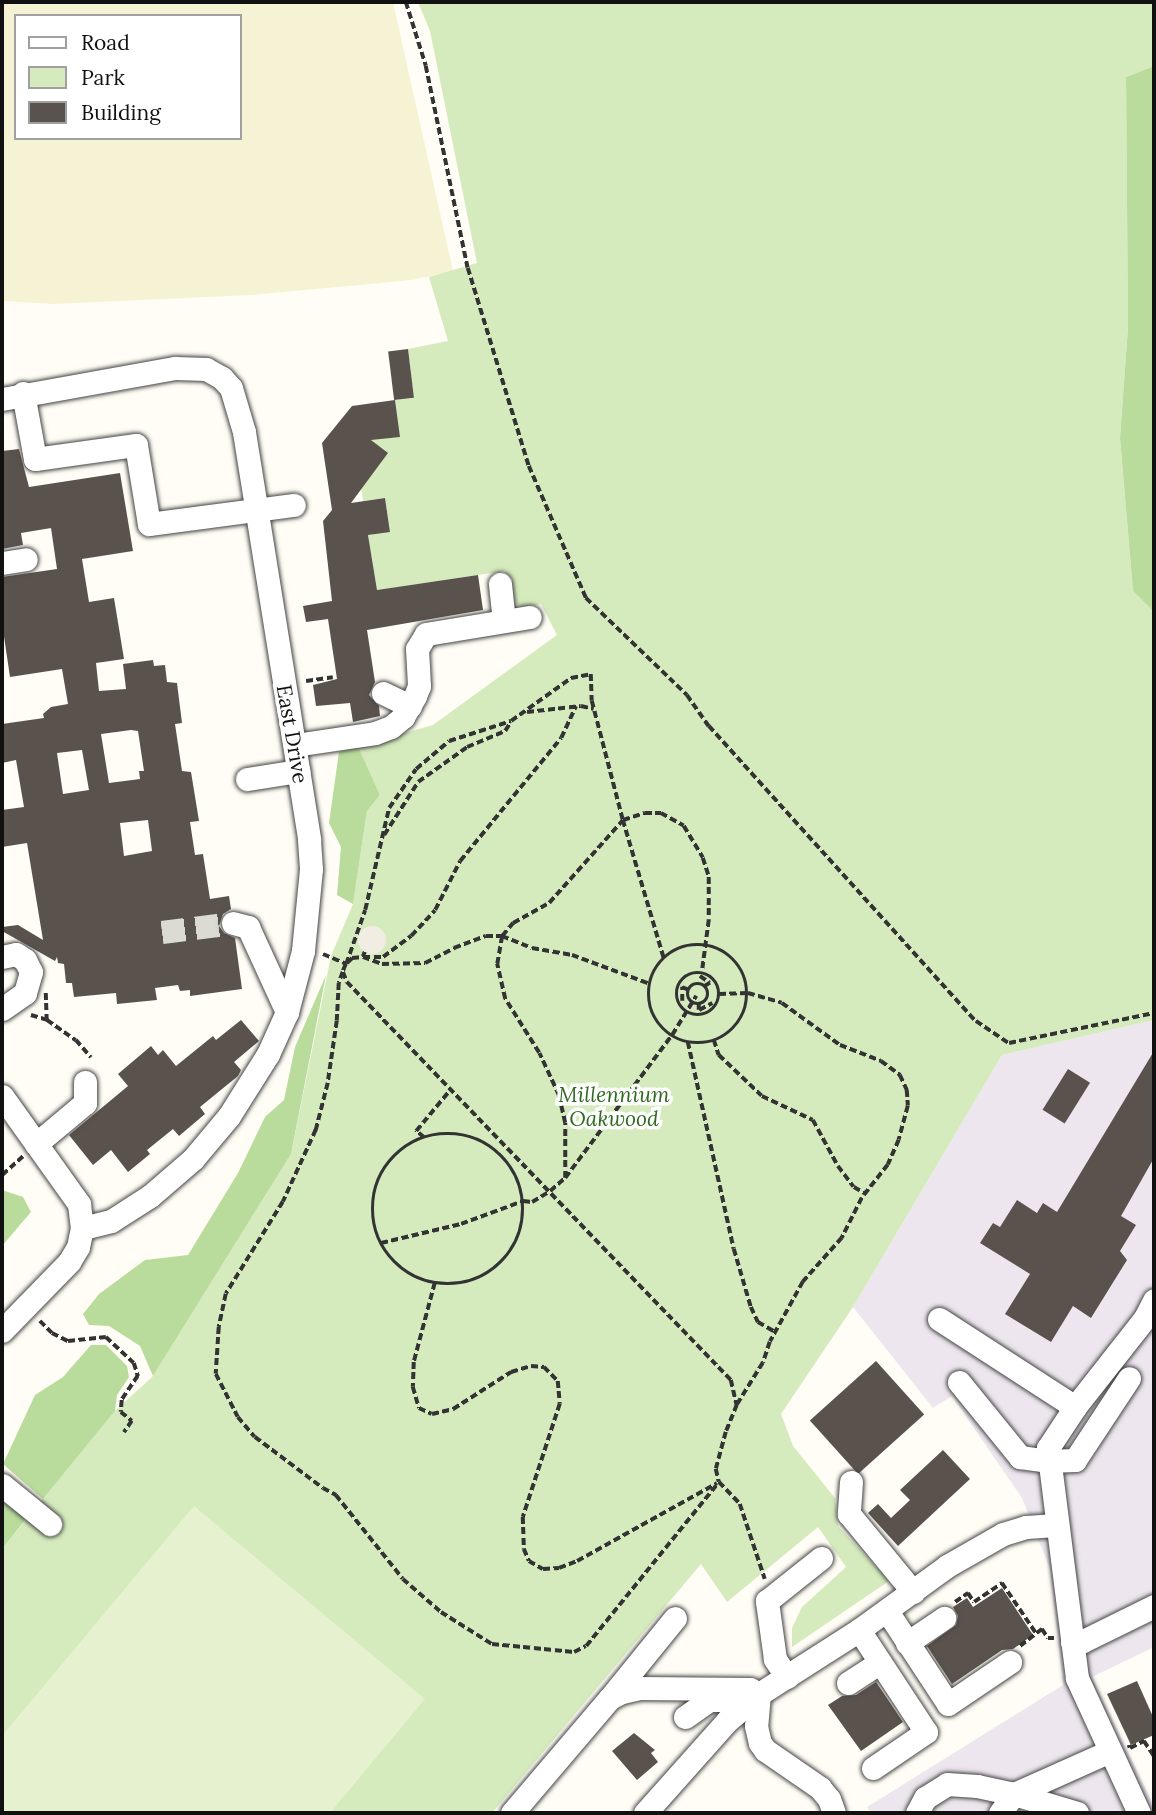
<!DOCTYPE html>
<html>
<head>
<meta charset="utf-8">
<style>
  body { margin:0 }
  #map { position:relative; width:1156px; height:1815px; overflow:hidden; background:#fffdf5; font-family:Lora,serif }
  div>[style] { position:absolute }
  .industrial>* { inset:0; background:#eee6ef }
  .farmland>* { inset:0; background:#f6f3d4 }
  .green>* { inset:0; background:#d5ebbd }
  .forest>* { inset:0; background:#b9dc9c }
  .pitch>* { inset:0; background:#e6f2cf }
  .plaza>* { inset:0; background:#f1ede2 }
  .round { border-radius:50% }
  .building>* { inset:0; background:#5a524d; transform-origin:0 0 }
  .minor-tunnel>* { height:23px; margin-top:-11.5px; transform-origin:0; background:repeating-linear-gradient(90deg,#dbdad3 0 23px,transparent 0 34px) }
  .path>* { height:3.5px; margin-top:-1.75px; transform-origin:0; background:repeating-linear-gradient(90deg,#333 0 7px,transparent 0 10.5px) }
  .path>.ring { margin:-1.75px; padding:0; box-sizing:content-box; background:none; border:3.5px solid #333; border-radius:50% }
  .roads { filter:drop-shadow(0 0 2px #444) drop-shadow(0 0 2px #444) }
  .minor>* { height:23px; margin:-11.5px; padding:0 11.5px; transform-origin:11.5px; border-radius:11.5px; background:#fff }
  span { translate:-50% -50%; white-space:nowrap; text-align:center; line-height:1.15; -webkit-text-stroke:7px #fff; paint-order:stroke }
  .street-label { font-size:21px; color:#111 }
  .park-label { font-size:21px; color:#2f6b1f; font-style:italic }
  .frame { position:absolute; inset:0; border:4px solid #111; pointer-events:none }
  .legend { position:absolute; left:14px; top:14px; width:228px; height:126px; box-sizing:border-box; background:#fff; border:2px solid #a0a0a0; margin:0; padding:9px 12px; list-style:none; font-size:21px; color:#111 }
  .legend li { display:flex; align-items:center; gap:14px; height:35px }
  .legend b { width:35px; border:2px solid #a0a0a0 }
</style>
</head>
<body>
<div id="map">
  <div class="industrial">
    <i style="clip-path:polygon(1154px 1020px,1154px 1647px,1092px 1677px,1154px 1806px,1154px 1813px,871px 1813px,867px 1807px,1063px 1685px,1050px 1569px,1022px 1498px,952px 1396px,933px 1408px,853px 1307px,1002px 1055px)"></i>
  </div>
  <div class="farmland">
    <i style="clip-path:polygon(evenodd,2px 2px,393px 2px,453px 271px,412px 280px,252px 295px,53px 304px,2px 301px,2px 2px,16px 16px,240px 16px,240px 138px,16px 138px,16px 16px)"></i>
  </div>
  <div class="green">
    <i style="clip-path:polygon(418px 2px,1154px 2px,1154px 66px,1126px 77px,1128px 327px,1120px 438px,1133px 591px,1154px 612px,1154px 1020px,1002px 1055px,853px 1307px,781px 1414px,793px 1446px,835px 1498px,838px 1526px,889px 1581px,792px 1647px,792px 1628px,802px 1607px,846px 1567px,818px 1527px,727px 1602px,701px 1564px,492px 1813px,2px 1813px,2px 1549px,115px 1411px,153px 1376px,291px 1154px,331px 956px,353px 904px,367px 811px,380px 795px,358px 746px,433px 725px,557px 635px,541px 604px,523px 608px,514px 602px,505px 571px,377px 590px,368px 535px,390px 531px,385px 498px,363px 501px,357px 460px,371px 440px,399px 436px,395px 400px,414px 398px,408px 349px,448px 341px,429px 277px,477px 263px,430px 31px)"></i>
  </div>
  <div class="forest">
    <i style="clip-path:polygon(1154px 66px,1154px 612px,1133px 591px,1120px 438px,1128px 327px,1126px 77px)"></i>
    <i style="clip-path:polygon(358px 746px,380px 795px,367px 811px,353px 904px,337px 895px,341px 847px,329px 823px,339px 752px)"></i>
    <i style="clip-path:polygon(326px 975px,291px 1154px,153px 1376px,140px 1346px,109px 1326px,89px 1325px,83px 1314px,99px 1294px,145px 1260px,188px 1255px,238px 1173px,265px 1117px,284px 1100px,295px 1047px)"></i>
    <i style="clip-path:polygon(2px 1190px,23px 1197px,31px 1212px,2px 1246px)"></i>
    <i style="clip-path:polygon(91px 1345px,106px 1345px,127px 1366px,129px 1377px,117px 1395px,115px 1411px,43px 1499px,3px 1464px,35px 1395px,63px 1377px)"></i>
    <i style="clip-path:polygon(2px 1501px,26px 1519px,2px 1549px)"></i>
  </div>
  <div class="pitch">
    <i style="clip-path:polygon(194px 1506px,425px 1699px,330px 1813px,2px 1813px,2px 1736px)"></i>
  </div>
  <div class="plaza">
    <i class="round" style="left:358px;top:926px;width:28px;height:28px"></i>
  </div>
  <div class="building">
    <i style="left:408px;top:349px;width:49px;height:20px;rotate:83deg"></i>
    <i style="clip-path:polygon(395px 400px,400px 437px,371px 440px,388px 453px,351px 503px,385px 498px,390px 532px,368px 535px,377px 590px,478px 575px,483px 610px,367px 630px,375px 682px,369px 695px,379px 706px,380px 716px,353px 722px,350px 703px,316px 706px,313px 685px,337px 679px,328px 619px,306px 622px,303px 606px,332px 601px,323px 521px,332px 510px,322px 443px,352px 406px)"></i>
    <i style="clip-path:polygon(evenodd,19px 449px,29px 487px,120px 473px,133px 551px,82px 559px,89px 602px,114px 598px,124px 659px,96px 663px,99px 691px,126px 689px,123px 664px,153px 660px,154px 666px,165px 665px,167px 682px,177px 683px,182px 723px,175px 724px,182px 771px,191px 772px,199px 821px,190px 822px,195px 855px,203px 854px,210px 899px,229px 896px,231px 909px,223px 914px,219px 926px,224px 933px,235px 938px,242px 989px,190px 996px,190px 990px,180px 991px,178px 985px,155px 988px,157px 1000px,117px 1004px,116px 993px,74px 997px,72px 983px,66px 983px,64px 964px,58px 963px,57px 957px,55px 961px,2px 931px,2px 927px,18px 925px,43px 940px,27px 843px,2px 847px,2px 810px,24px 807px,16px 760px,2px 763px,2px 724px,44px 718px,43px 714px,51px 707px,68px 704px,62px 669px,10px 677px,2px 623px,2px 577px,57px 569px,51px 528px,21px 533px,23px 545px,2px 549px,2px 451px,19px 449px,131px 730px,138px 731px,144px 771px,139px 771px,140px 779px,109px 783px,101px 734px,131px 730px,19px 449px,82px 750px,89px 790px,63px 794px,57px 753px,82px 750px,19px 449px,148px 820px,152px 851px,124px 856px,120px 823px,148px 820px)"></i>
    <i style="clip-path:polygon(241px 1020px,259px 1041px,234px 1062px,241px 1070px,238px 1076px,200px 1107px,205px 1114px,179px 1136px,173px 1129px,147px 1150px,150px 1154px,128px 1172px,111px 1150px,93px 1165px,69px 1135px,128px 1086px,118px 1074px,151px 1046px,158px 1055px,163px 1050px,176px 1066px,213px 1036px,216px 1040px)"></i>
    <i style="clip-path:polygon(1154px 1051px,1154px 1158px,1121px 1216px,1136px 1225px,1120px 1251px,1127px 1260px,1091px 1318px,1073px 1306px,1051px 1342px,1005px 1314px,1030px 1274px,980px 1243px,993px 1223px,1000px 1227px,1017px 1200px,1037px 1213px,1043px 1203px,1057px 1212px)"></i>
    <i style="left:1068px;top:1069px;width:26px;height:48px;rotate:32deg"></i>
    <i style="left:876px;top:1361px;width:72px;height:89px;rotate:48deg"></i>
    <i style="clip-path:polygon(943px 1450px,970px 1479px,898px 1546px,868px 1513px,878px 1504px,891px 1518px,910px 1500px,900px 1490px)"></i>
    <i style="clip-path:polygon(1002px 1588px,1033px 1635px,1013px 1649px,1002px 1650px,952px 1684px,927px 1646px,956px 1625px,958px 1616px,953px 1607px,967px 1598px,973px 1607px)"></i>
    <i style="clip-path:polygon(1137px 1681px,1154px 1719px,1154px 1735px,1131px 1745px,1107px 1694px)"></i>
    <i style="clip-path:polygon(876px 1682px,903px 1722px,861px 1751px,828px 1705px,842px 1696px,856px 1695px)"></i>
    <i style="clip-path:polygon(634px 1733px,655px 1750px,651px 1753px,658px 1762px,637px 1780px,612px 1751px)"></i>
  </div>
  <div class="minor-tunnel">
    <i style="left:162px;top:932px;width:72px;rotate:-7.2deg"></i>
  </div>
  <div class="path">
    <i style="left:406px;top:2px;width:67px;rotate:72.6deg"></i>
    <i style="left:426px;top:66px;width:206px;rotate:78.3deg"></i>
    <i style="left:468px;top:268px;width:207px;rotate:72.9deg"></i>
    <i style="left:529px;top:466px;width:144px;rotate:66.6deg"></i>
    <i style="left:586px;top:598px;width:140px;rotate:43.8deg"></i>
    <i style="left:687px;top:695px;width:38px;rotate:55deg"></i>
    <i style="left:709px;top:726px;width:398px;rotate:47.9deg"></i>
    <i style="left:976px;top:1021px;width:40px;rotate:34deg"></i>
    <i style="left:1009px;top:1043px;width:148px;rotate:-11.7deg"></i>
    <i style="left:306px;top:681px;width:27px;rotate:-8deg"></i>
    <i style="left:527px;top:712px;width:54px;rotate:-6.3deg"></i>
    <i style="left:581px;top:706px;width:13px;rotate:13deg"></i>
    <i style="left:384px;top:835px;width:63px;rotate:-57.3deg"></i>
    <i style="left:418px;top:782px;width:60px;rotate:-35.5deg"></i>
    <i style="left:467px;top:747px;width:41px;rotate:-22.8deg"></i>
    <i style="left:505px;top:731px;width:9px;rotate:-58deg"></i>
    <i class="ring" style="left:649px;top:945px;width:94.5px;height:94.5px"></i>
    <i style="left:365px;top:952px;width:5px;rotate:112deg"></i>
    <i style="left:363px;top:957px;width:20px"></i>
    <i style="left:383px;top:957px;width:35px;rotate:-37deg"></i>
    <i style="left:411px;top:936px;width:35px;rotate:-47deg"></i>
    <i style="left:435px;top:910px;width:55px;rotate:-63deg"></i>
    <i style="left:460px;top:861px;width:159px;rotate:-50.6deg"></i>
    <i style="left:561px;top:738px;width:35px;rotate:-65deg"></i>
    <i style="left:323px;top:954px;width:25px;rotate:23deg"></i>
    <i style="left:346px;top:964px;width:9px;rotate:111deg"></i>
    <i style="left:343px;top:972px;width:11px;rotate:68deg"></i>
    <i style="left:347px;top:982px;width:553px;rotate:46.03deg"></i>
    <i style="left:731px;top:1380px;width:26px;rotate:77deg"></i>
    <i style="left:737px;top:1405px;width:29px;rotate:112deg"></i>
    <i style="left:726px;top:1432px;width:38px;rotate:105deg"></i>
    <i style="left:716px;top:1469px;width:13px;rotate:77deg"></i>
    <i style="left:719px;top:1482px;width:30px;rotate:46deg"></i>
    <i style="left:740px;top:1504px;width:79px;rotate:71.6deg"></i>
    <i style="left:347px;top:963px;width:7px;rotate:-45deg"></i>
    <i style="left:352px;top:958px;width:11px;rotate:-5deg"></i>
    <i style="left:363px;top:957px;width:20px;rotate:20deg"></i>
    <i style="left:382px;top:964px;width:43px;rotate:-1.3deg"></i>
    <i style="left:425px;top:963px;width:33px;rotate:-27deg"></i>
    <i style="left:454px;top:948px;width:34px;rotate:-21deg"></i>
    <i style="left:486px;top:936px;width:16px"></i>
    <i style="left:502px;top:936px;width:32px;rotate:22deg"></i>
    <i style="left:532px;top:948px;width:41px;rotate:9.9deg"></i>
    <i style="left:572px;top:955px;width:83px;rotate:20.4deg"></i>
    <i style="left:346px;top:964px;width:57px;rotate:-70.6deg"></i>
    <i style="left:365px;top:910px;width:105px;rotate:-76.8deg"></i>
    <i style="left:389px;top:808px;width:47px;rotate:-55.3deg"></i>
    <i style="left:416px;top:769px;width:43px;rotate:-40.3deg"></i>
    <i style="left:449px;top:741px;width:65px;rotate:-17.9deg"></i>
    <i style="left:511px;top:721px;width:74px;rotate:-35.6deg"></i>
    <i style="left:571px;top:678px;width:20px;rotate:-11deg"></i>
    <i style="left:591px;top:674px;width:27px;rotate:88deg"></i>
    <i style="left:592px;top:701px;width:123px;rotate:75.4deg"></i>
    <i style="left:623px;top:820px;width:144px;rotate:73.5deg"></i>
    <i style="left:343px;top:972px;width:12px;rotate:110deg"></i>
    <i style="left:339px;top:983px;width:38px;rotate:93deg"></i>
    <i style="left:337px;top:1021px;width:63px;rotate:98.3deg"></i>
    <i style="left:328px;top:1083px;width:49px;rotate:104.3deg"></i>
    <i style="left:316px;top:1130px;width:79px;rotate:114.6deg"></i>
    <i style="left:283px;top:1202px;width:108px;rotate:121.8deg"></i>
    <i style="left:226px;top:1294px;width:34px;rotate:102deg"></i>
    <i style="left:219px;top:1327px;width:47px;rotate:93.7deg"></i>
    <i style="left:216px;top:1374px;width:48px;rotate:62.9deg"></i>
    <i style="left:238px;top:1417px;width:26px;rotate:50deg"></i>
    <i style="left:255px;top:1437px;width:85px;rotate:36.9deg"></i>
    <i style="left:323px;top:1488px;width:15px;rotate:28deg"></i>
    <i style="left:336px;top:1495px;width:107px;rotate:51.4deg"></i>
    <i style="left:403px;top:1579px;width:50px;rotate:41deg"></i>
    <i style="left:441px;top:1612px;width:60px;rotate:32.1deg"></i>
    <i style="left:492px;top:1644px;width:82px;rotate:5.6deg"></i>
    <i style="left:574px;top:1652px;width:13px;rotate:-27deg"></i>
    <i style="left:586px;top:1646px;width:211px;rotate:-51deg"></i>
    <i class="ring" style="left:677px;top:973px;width:38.5px;height:38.5px"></i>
    <i style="left:700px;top:976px;width:12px;rotate:35deg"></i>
    <i style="left:710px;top:983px;width:7px;rotate:146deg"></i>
    <i class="ring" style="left:688px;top:984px;width:16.5px;height:16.5px"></i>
    <i style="left:46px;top:993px;width:27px;rotate:88deg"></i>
    <i style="left:719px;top:994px;width:29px;rotate:-2deg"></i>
    <i style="left:748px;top:993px;width:35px;rotate:16deg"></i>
    <i style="left:782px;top:1003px;width:72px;rotate:35.9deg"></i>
    <i style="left:840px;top:1045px;width:44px;rotate:21.3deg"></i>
    <i style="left:881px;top:1061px;width:24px;rotate:36deg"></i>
    <i style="left:900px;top:1075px;width:17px;rotate:65deg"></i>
    <i style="left:907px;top:1090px;width:16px;rotate:86deg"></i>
    <i style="left:908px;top:1106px;width:35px;rotate:105deg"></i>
    <i style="left:899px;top:1140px;width:27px;rotate:114deg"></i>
    <i style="left:888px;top:1165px;width:42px;rotate:128.2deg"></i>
    <i style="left:862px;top:1198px;width:45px;rotate:116.6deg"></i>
    <i style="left:842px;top:1238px;width:59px;rotate:131.6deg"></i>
    <i style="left:803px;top:1282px;width:68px;rotate:118.8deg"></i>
    <i style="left:770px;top:1342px;width:22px;rotate:108deg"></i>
    <i style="left:763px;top:1363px;width:49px;rotate:121.8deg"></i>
    <i style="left:682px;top:1001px;width:14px;rotate:-90deg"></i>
    <i style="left:682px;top:987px;width:8px;rotate:23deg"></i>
    <i style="left:699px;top:1003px;width:7px;rotate:90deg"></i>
    <i style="left:699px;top:1010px;width:15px;rotate:-28deg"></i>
    <i style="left:31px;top:1015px;width:17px;rotate:17deg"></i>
    <i style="left:47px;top:1020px;width:35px;rotate:35deg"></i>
    <i style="left:76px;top:1040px;width:23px;rotate:49deg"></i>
    <i style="left:714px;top:1040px;width:16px;rotate:72deg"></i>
    <i style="left:719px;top:1055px;width:59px;rotate:43.6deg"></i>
    <i style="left:762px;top:1096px;width:56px;rotate:25.2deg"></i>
    <i style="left:813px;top:1120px;width:52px;rotate:61.5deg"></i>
    <i style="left:838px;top:1166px;width:26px;rotate:53deg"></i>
    <i style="left:854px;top:1187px;width:14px;rotate:30deg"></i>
    <i style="left:688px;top:1042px;width:212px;rotate:77.5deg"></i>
    <i style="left:734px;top:1249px;width:60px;rotate:73.7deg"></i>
    <i style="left:751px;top:1307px;width:17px;rotate:65deg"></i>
    <i style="left:758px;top:1322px;width:20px;rotate:30deg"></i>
    <i class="ring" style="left:373px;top:1134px;width:146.5px;height:146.5px"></i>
    <i style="left:424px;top:1138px;width:11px;rotate:-139deg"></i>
    <i style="left:416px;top:1131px;width:55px;rotate:-50.2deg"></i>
    <i style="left:2px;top:1175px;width:28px;rotate:-42deg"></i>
    <i style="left:565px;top:1178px;width:55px;rotate:-90deg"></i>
    <i style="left:565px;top:1123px;width:28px;rotate:-103deg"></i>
    <i style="left:559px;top:1096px;width:47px;rotate:-114.9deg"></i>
    <i style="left:539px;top:1053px;width:64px;rotate:-122.2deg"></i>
    <i style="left:505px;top:999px;width:36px;rotate:-103deg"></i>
    <i style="left:497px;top:964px;width:28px;rotate:-80deg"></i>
    <i style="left:502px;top:936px;width:17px;rotate:-50deg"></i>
    <i style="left:513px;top:923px;width:41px;rotate:-29.1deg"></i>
    <i style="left:549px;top:903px;width:111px;rotate:-48.3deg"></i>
    <i style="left:623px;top:820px;width:23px;rotate:-18deg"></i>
    <i style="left:645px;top:813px;width:16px"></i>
    <i style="left:661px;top:813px;width:26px;rotate:29deg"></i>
    <i style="left:684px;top:826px;width:37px;rotate:59deg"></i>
    <i style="left:703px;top:858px;width:20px;rotate:72deg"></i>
    <i style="left:709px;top:877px;width:43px;rotate:90deg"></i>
    <i style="left:709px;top:920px;width:53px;rotate:97.5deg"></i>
    <i style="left:381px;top:1243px;width:82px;rotate:-13.4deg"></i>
    <i style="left:461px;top:1224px;width:66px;rotate:-20.4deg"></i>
    <i style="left:523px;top:1201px;width:9px;rotate:6deg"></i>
    <i style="left:532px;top:1202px;width:21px;rotate:-31deg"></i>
    <i style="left:550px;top:1191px;width:20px;rotate:-41deg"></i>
    <i style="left:565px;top:1178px;width:179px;rotate:-53.2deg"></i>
    <i style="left:672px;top:1035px;width:46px;rotate:-58.4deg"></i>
    <i style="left:435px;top:1283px;width:82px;rotate:104.9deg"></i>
    <i style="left:414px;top:1362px;width:25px;rotate:92deg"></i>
    <i style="left:413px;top:1387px;width:22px;rotate:74deg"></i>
    <i style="left:419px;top:1408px;width:14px;rotate:25deg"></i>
    <i style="left:432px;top:1414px;width:22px;rotate:-13deg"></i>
    <i style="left:453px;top:1409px;width:69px;rotate:-32.5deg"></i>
    <i style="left:511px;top:1372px;width:21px;rotate:-17deg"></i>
    <i style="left:531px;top:1366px;width:13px;rotate:4deg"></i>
    <i style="left:544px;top:1367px;width:20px;rotate:45deg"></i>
    <i style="left:558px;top:1381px;width:23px;rotate:85deg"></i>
    <i style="left:560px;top:1404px;width:119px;rotate:108.1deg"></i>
    <i style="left:523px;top:1517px;width:32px;rotate:88deg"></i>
    <i style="left:524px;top:1549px;width:13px;rotate:67deg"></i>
    <i style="left:529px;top:1561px;width:16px;rotate:30deg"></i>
    <i style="left:543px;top:1569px;width:16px;rotate:-4deg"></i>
    <i style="left:559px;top:1568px;width:19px;rotate:-21deg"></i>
    <i style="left:577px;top:1561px;width:160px;rotate:-29.1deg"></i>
    <i style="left:40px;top:1321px;width:17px;rotate:45deg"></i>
    <i style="left:52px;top:1333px;width:18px;rotate:27deg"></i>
    <i style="left:68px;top:1341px;width:38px;rotate:-6deg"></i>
    <i style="left:106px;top:1337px;width:38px;rotate:43deg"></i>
    <i style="left:134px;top:1363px;width:14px;rotate:73deg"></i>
    <i style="left:138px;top:1376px;width:29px;rotate:124deg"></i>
    <i style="left:122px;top:1400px;width:12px;rotate:95deg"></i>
    <i style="left:121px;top:1412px;width:14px;rotate:39deg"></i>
    <i style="left:132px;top:1421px;width:14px;rotate:124deg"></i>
    <i style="left:955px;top:1602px;width:16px;rotate:-35deg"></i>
    <i style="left:968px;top:1593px;width:11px;rotate:56deg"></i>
    <i style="left:974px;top:1602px;width:34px;rotate:-34deg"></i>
    <i style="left:1002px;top:1583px;width:60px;rotate:55.8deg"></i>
    <i style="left:1020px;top:1646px;width:28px;rotate:-38deg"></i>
    <i style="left:1042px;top:1629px;width:11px;rotate:56deg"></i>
    <i style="left:1048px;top:1638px;width:6px"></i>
    <i style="left:1129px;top:1745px;width:3px;rotate:72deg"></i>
    <i style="left:1130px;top:1748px;width:16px;rotate:-27deg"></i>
    <i style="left:1144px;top:1741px;width:18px;rotate:56deg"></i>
  </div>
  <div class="roads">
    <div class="minor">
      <i style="left:23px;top:393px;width:67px;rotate:79.7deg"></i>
      <i style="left:35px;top:459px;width:102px;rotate:-7.9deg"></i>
      <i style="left:136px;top:445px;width:80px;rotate:80.7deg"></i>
      <i style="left:149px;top:524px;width:146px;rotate:-7.5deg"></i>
      <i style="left:2px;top:399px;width:176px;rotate:-10.2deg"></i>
      <i style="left:175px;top:368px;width:31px;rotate:2deg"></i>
      <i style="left:206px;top:369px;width:18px;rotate:29deg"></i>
      <i style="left:222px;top:378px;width:13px;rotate:48deg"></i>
      <i style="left:231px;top:388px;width:46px;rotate:73.5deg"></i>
      <i style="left:244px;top:432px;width:413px;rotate:80.9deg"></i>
      <i style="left:309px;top:840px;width:29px;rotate:86deg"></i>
      <i style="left:311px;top:869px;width:82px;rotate:95.6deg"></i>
      <i style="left:303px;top:951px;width:63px;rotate:104.7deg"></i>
      <i style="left:287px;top:1012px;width:46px;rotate:114.3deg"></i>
      <i style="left:268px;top:1054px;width:73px;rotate:122.2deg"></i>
      <i style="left:229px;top:1116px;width:56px;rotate:129.9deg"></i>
      <i style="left:193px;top:1159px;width:57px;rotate:139.3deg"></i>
      <i style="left:150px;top:1196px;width:46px;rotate:147.3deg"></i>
      <i style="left:111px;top:1221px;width:30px;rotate:166deg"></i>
      <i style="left:2px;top:563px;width:24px;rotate:-9deg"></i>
      <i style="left:500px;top:584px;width:36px;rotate:84deg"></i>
      <i style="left:383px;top:693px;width:30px;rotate:26deg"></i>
      <i style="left:295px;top:745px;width:81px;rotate:-8.5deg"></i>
      <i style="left:375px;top:733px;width:17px;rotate:-21deg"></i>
      <i style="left:391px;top:727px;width:16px;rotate:-40deg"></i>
      <i style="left:403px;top:717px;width:24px;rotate:-60deg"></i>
      <i style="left:415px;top:696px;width:11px;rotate:-68deg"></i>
      <i style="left:419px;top:686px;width:37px;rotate:-93deg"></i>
      <i style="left:417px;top:649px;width:17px;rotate:-59deg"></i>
      <i style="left:426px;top:634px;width:105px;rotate:-9.3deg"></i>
      <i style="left:247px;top:779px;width:52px;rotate:-8.9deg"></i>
      <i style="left:233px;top:923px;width:16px;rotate:15deg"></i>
      <i style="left:248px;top:927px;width:94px;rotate:65.4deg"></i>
      <i style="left:2px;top:957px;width:14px;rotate:-12deg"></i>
      <i style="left:16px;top:954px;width:11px;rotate:34deg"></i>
      <i style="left:25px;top:960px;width:13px;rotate:63deg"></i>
      <i style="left:31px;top:972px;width:22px;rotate:106deg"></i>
      <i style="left:25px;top:993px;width:28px;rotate:145deg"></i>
      <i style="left:2px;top:1096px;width:133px;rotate:54.5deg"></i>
      <i style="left:79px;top:1204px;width:24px;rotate:83deg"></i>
      <i style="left:82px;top:1228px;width:19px;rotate:102deg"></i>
      <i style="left:78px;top:1247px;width:17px;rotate:121deg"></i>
      <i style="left:69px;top:1262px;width:96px;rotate:134.2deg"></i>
      <i style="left:36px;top:1144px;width:64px;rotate:-39.9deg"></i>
      <i style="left:85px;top:1103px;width:21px;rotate:-90deg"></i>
      <i style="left:939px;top:1319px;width:162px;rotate:32.9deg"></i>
      <i style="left:959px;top:1382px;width:97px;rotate:50.9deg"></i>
      <i style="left:1020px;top:1457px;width:28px;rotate:8deg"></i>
      <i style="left:1048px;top:1461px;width:27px;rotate:-2deg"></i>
      <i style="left:1075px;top:1460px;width:98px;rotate:-56.6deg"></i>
      <i style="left:851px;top:1482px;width:32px;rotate:94deg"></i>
      <i style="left:849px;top:1514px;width:101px;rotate:50.6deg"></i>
      <i style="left:2px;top:1485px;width:62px;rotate:39.1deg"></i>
      <i style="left:887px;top:1611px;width:111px;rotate:56.7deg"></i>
      <i style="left:948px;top:1704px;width:75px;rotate:-34.1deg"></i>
      <i style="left:859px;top:1630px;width:122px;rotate:56.7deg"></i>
      <i style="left:926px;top:1732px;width:64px;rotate:145.8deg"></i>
      <i style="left:1072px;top:1642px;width:11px;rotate:-5deg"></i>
      <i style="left:1083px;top:1641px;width:79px;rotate:-26.2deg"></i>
      <i style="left:907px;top:1643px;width:45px;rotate:-34deg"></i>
      <i style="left:787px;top:1677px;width:22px;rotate:-124deg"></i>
      <i style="left:775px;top:1659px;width:59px;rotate:-97.9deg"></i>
      <i style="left:767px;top:1601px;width:69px;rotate:-38.5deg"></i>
      <i style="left:848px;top:1683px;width:38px;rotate:-33deg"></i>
      <i style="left:759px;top:1694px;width:32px;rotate:95deg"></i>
      <i style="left:756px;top:1726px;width:17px;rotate:77deg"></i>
      <i style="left:760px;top:1743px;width:9px;rotate:54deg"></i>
      <i style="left:765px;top:1750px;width:67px;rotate:34.6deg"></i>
      <i style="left:820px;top:1788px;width:14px;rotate:51deg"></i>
      <i style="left:829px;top:1799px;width:15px;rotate:70deg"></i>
      <i style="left:610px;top:1698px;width:103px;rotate:-50.9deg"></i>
      <i style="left:685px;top:1717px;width:29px;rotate:-35deg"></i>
      <i style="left:709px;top:1700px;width:12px"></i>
      <i style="left:721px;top:1700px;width:12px;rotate:24deg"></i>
      <i style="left:512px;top:1813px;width:151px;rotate:-49.6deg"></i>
      <i style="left:610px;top:1698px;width:13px;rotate:-27deg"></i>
      <i style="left:622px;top:1692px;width:17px;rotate:-13deg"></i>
      <i style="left:639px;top:1688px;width:111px;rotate:0.5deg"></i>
      <i style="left:750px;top:1689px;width:10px;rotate:29deg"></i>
      <i style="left:645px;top:1813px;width:123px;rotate:-48.3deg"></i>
      <i style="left:727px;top:1721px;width:42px;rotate:-40.2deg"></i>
      <i style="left:759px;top:1694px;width:119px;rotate:-32.6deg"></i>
      <i style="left:859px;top:1630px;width:109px;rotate:-36deg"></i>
      <i style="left:947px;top:1566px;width:64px;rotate:-29.7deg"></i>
      <i style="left:1003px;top:1534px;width:24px;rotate:-17deg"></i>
      <i style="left:1026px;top:1527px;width:30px;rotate:-4deg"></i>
      <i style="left:917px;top:1813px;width:17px;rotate:-62deg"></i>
      <i style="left:925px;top:1798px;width:26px;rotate:-32deg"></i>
      <i style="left:947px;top:1784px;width:30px;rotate:4deg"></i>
      <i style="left:977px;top:1786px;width:38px;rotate:12deg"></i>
      <i style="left:1014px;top:1794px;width:66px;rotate:16.8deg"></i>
      <i style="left:1000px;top:1813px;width:24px;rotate:-54deg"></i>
      <i style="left:1014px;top:1794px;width:105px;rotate:-24.1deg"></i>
      <i style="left:1139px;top:1813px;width:149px;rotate:-114.7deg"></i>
      <i style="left:1077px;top:1678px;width:232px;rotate:-97.2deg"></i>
      <i style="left:1048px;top:1448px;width:49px;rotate:-56.6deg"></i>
      <i style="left:1075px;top:1407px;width:113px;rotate:-51.8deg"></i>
      <i style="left:1145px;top:1318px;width:20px;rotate:-63deg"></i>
    </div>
  </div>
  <div class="street-label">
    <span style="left:292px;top:734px;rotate:80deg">East Drive</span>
  </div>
  <div class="park-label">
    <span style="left:614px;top:1107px">Millennium<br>Oakwood</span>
  </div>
  <div class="frame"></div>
  <ul class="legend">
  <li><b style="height:9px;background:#fff"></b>Road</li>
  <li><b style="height:19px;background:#d5ebbd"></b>Park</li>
  <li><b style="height:19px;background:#5a524d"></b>Building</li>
  </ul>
</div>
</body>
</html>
